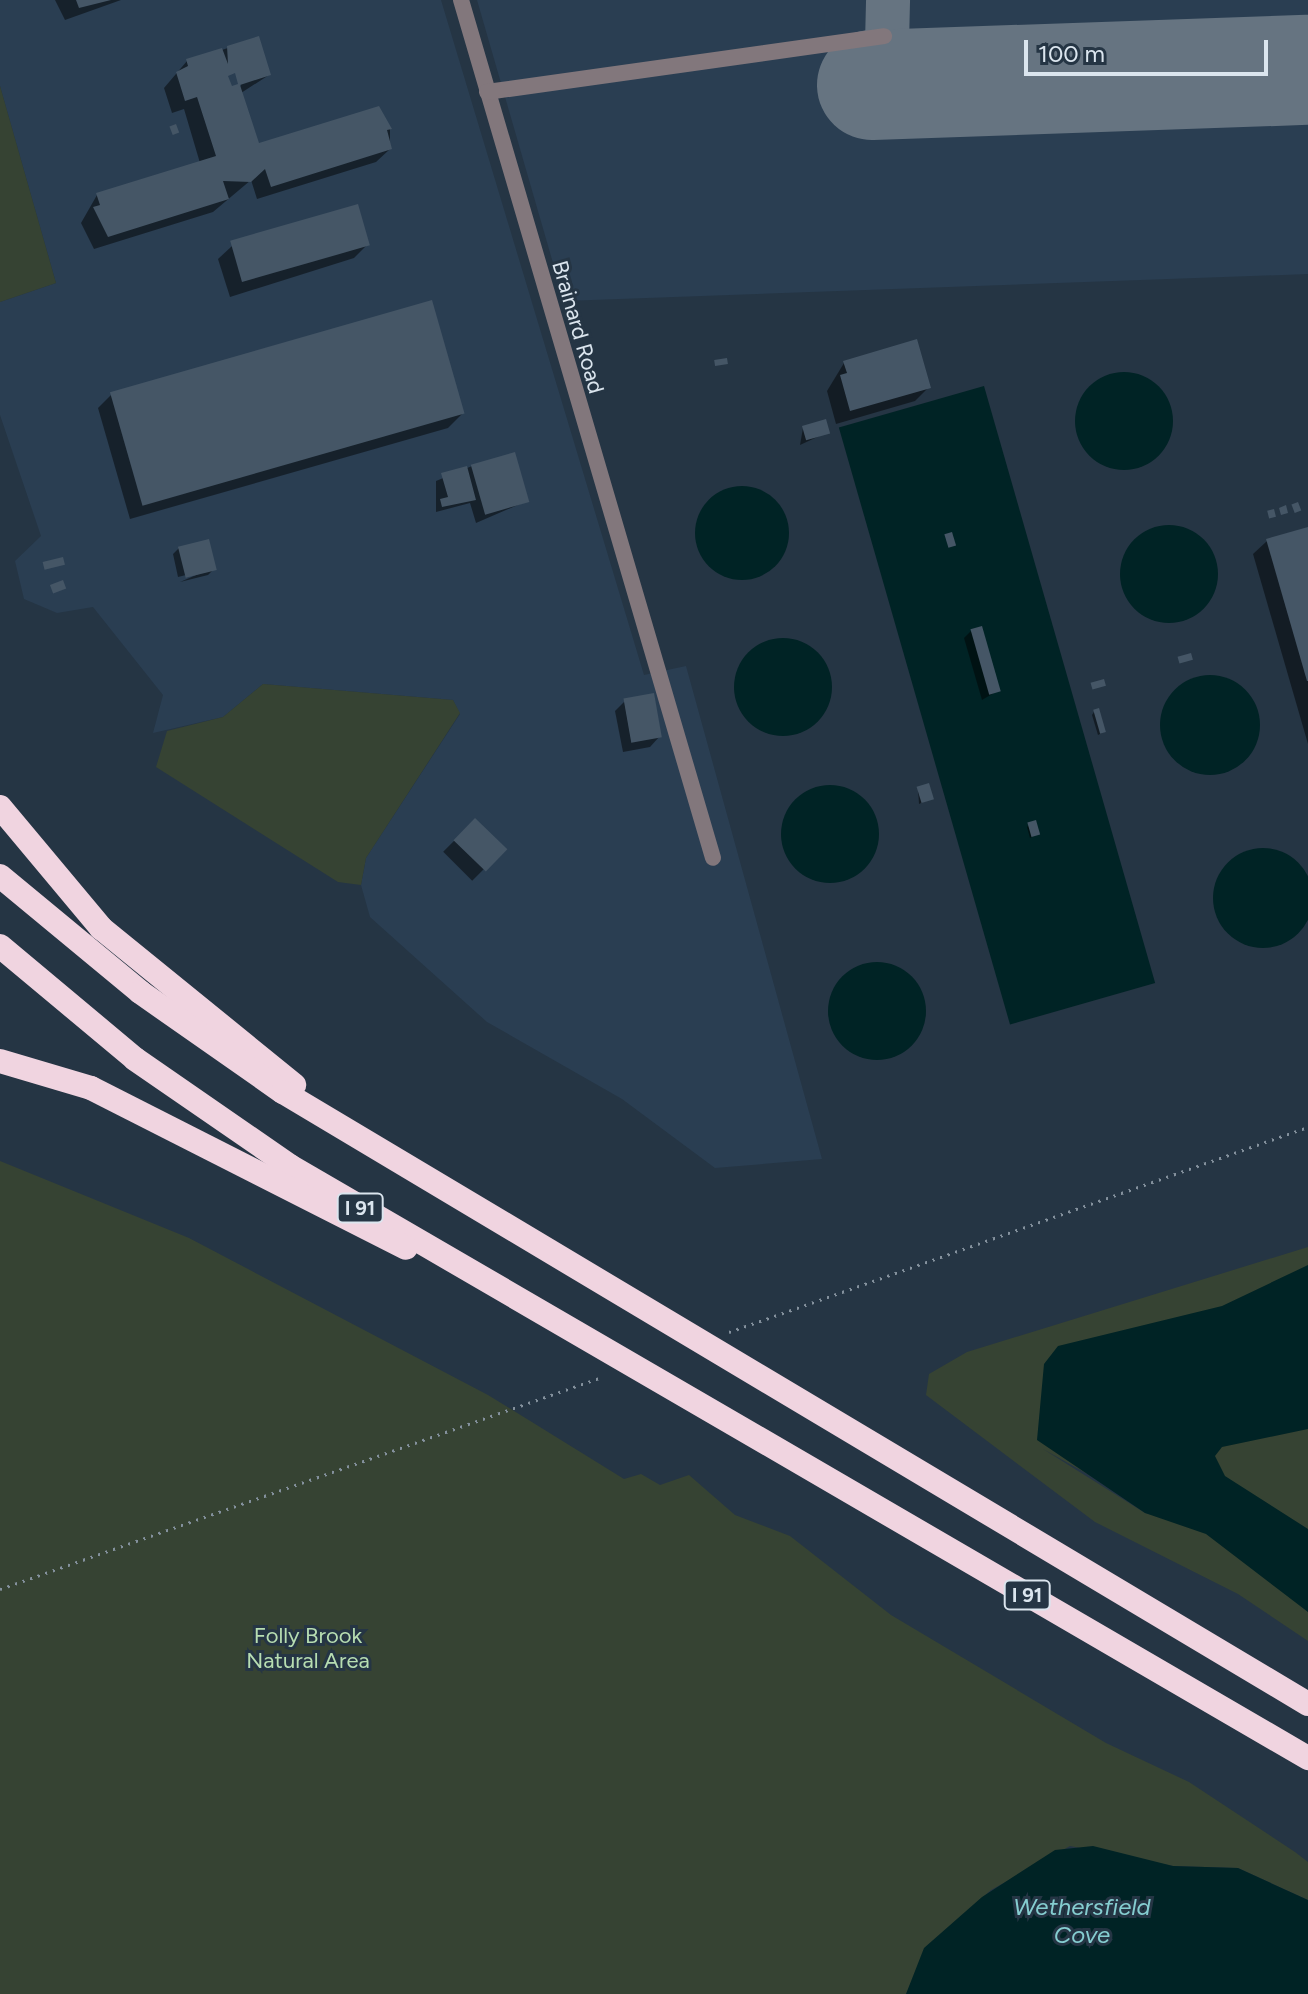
<!DOCTYPE html>
<html>
<head>
<meta charset="utf-8">
<style>
  body { margin:0 }
  #map { position:relative; width:1308px; height:1994px; overflow:hidden; background:#253544; font-family:Figtree,sans-serif }
  div>[style] { position:absolute }
  .built>* { inset:0; background:#2a3e52 }
  .green>* { inset:0; background:#364333 }
  .water>* { inset:0; background:#002325; transform-origin:0 0 }
  .round { border-radius:50% }
  .shadow>* { inset:0; background:#0007; transform-origin:0 0 }
  .taxiway>* { height:44px; margin:-22px; padding:0 22px; transform-origin:22px; border-radius:22px; background:#667481 }
  .runway>* { height:110px; margin:-55px; padding:0 55px; transform-origin:55px; border-radius:55px; background:#667481 }
  .building>* { inset:0; background:#455666; transform-origin:0 0 }
  .path>* { height:3px; margin-top:-1.5px; transform-origin:0; background:repeating-linear-gradient(90deg,#84919d 0 2px,transparent 0 8px) }
  .minor>* { height:16px; margin:-8px; padding:0 8px; transform-origin:8px; border-radius:8px; background:#82777c }
  .highway>* { height:24px; margin:-12px; padding:0 12px; transform-origin:12px; border-radius:12px; background:#f0d4e0 }
  span { translate:-50% -50%; white-space:nowrap; text-align:center; line-height:1.15; -webkit-text-stroke:6px #253544; paint-order:stroke }
  .shield-label span { padding:2px 6px; background:#253544; border:2px solid; border-radius:6px; -webkit-text-stroke-width:0 }
  .shield-label { font-size:20px; color:#dbe5ee; font-weight:700 }
  .street-label { font-size:22px; color:#dbe5ee }
  .park-label { font-size:22px; color:#b7ddb1 }
  .water-label { font-size:24px; color:#85cdd0; font-style:italic }
  .scale { position:absolute; left:1024px; top:40px; width:244px; height:36px; box-sizing:border-box; border:4px solid #dbe5ee; border-top:0; padding-left:10px; font-size:24px; line-height:28px; white-space:nowrap; color:#dbe5ee; -webkit-text-stroke:6px #253544; paint-order:stroke }
</style>
</head>
<body>
<div id="map">
  <div class="built">
    <i style="clip-path:polygon(0 0,441px 0,644px 675px,686px 666px,822px 1159px,715px 1168px,622px 1099px,487px 1022px,370px 917px,361px 885px,366px 858px,460px 714px,453px 700px,263px 684px,223px 717px,153px 733px,163px 695px,93px 607px,57px 613px,24px 599px,15px 561px,41px 536px,0 415px,0 302px,56px 283px,0 86px)"></i>
    <i style="clip-path:polygon(477px 0,1308px 0,1308px 274px,564px 301px)"></i>
  </div>
  <div class="green">
    <i style="clip-path:polygon(0 86px,56px 283px,0 302px)"></i>
    <i style="clip-path:polygon(263px 684px,453px 700px,460px 713px,366px 858px,361px 885px,338px 882px,156px 767px,167px 731px,223px 717px)"></i>
    <i style="clip-path:polygon(0 1161px,189px 1238px,488px 1395px,624px 1479px,641px 1474px,660px 1485px,689px 1475px,735px 1515px,790px 1536px,891px 1615px,1106px 1743px,1189px 1782px,1295px 1852px,1308px 1862px,1308px 1900px,1238px 1868px,1173px 1866px,1070px 1846px,991px 1890px,928px 1945px,906px 1994px,0 1994px)"></i>
    <i style="clip-path:polygon(evenodd,1308px 1247px,1308px 1605px,1294px 1600px,1308px 1612px,1308px 1641px,1238px 1594px,1095px 1522px,926px 1395px,929px 1374px,967px 1352px,1308px 1247px,1043px 1449px,1166px 1518px,1145px 1513px,1043px 1449px)"></i>
  </div>
  <div class="water">
    <i class="round" style="left:1075px;top:372px;width:98px;height:98px"></i>
    <i style="left:984px;top:386px;width:621px;height:151px;rotate:74deg"></i>
    <i class="round" style="left:695px;top:486px;width:94px;height:94px"></i>
    <i class="round" style="left:1120px;top:525px;width:98px;height:98px"></i>
    <i class="round" style="left:734px;top:638px;width:98px;height:98px"></i>
    <i class="round" style="left:1160px;top:675px;width:100px;height:100px"></i>
    <i class="round" style="left:781px;top:785px;width:98px;height:98px"></i>
    <i class="round" style="left:1213px;top:848px;width:100px;height:100px"></i>
    <i class="round" style="left:828px;top:962px;width:98px;height:98px"></i>
    <i style="clip-path:polygon(1308px 1265px,1308px 1429px,1222px 1447px,1215px 1456px,1225px 1476px,1308px 1529px,1308px 1612px,1206px 1534px,1145px 1513px,1037px 1440px,1044px 1364px,1058px 1346px,1222px 1306px)"></i>
    <i style="clip-path:polygon(1093px 1846px,1173px 1866px,1238px 1868px,1308px 1900px,1308px 1994px,906px 1994px,924px 1948px,982px 1897px,1055px 1850px)"></i>
  </div>
  <div class="shadow">
    <i style="clip-path:polygon(55px 0,121px 0,65px 20px)"></i>
    <i style="clip-path:polygon(evenodd,228px 48px,269px 75px,241px 93px,257px 146px,390px 128px,390px 149px,376px 162px,257px 199px,251px 180px,213px 212px,94px 249px,81px 223px,97px 195px,200px 163px,184px 109px,172px 113px,164px 88px,187px 61px,228px 48px,236px 71px,241px 86px,230px 89px,226px 74px,236px 71px)"></i>
    <i style="clip-path:polygon(368px 244px,354px 258px,230px 297px,218px 259px,232px 246px)"></i>
    <i style="clip-path:polygon(844px 363px,929px 387px,915px 401px,836px 424px,827px 391px)"></i>
    <i style="clip-path:polygon(112px 394px,462px 414px,448px 428px,130px 519px,98px 408px)"></i>
    <i style="clip-path:polygon(803px 428px,828px 432px,800px 445px)"></i>
    <i style="clip-path:polygon(472px 466px,527px 501px,476px 523px,470px 503px,436px 512px,436px 481px)"></i>
    <i style="clip-path:polygon(1308px 529px,1308px 744px,1253px 554px,1267px 541px)"></i>
    <i style="clip-path:polygon(179px 548px,214px 569px,208px 575px,180px 582px,210px 569px,178px 577px,173px 554px)"></i>
    <i style="clip-path:polygon(971px 631px,999px 690px,982px 700px,964px 638px)"></i>
    <i style="clip-path:polygon(625px 701px,660px 736px,650px 747px,623px 752px,615px 711px)"></i>
    <i style="clip-path:polygon(1094px 712px,1104px 732px,1098px 735px,1092px 715px)"></i>
    <i style="clip-path:polygon(918px 789px,932px 798px,919px 804px)"></i>
    <i style="left:475px;top:820px;width:41px;height:45px;rotate:45deg"></i>
    <i style="clip-path:polygon(1029px 824px,1038px 833px,1030px 838px,1027px 827px)"></i>
  </div>
  <div class="taxiway">
    <i style="left:886px;top:84px;width:84px;rotate:-88.6deg"></i>
  </div>
  <div class="runway">
    <i style="left:872px;top:85px;width:436px;rotate:-2deg"></i>
  </div>
  <div class="building">
    <i style="clip-path:polygon(76px 0,111px 0,79px 8px)"></i>
    <i style="clip-path:polygon(evenodd,259px 36px,271px 75px,240px 85px,259px 143px,379px 106px,392px 129px,387px 130px,392px 149px,271px 187px,265px 169px,251px 182px,223px 181px,229px 199px,108px 237px,93px 207px,100px 205px,96px 193px,216px 156px,197px 97px,185px 101px,176px 72px,188px 66px,186px 59px,222px 48px,228px 64px,227px 46px,259px 36px,235px 73px,238px 84px,232px 86px,228px 76px,235px 73px)"></i>
    <i style="left:176px;top:124px;width:9px;height:7px;rotate:69deg"></i>
    <i style="left:358px;top:204px;width:43px;height:133px;rotate:74deg"></i>
    <i style="left:432px;top:300px;width:118px;height:335px;rotate:74deg"></i>
    <i style="clip-path:polygon(917px 339px,931px 388px,850px 411px,840px 375px,847px 373px,843px 361px)"></i>
    <i style="left:727px;top:358px;width:6px;height:13px;rotate:81deg"></i>
    <i style="left:826px;top:419px;width:15px;height:25px;rotate:74deg"></i>
    <i style="left:515px;top:452px;width:52px;height:46px;rotate:74deg"></i>
    <i style="clip-path:polygon(467px 466px,476px 500px,442px 507px,440px 499px,448px 497px,441px 473px)"></i>
    <i style="left:1298px;top:502px;width:9px;height:7px;rotate:69deg"></i>
    <i style="clip-path:polygon(1286px 505px,1288px 513px,1281px 515px,1279px 508px)"></i>
    <i style="left:1274px;top:509px;width:8px;height:7px;rotate:76deg"></i>
    <i style="clip-path:polygon(1308px 527px,1308px 681px,1307px 681px,1266px 539px)"></i>
    <i style="left:952px;top:532px;width:14px;height:8px;rotate:73deg"></i>
    <i style="left:209px;top:539px;width:32px;height:32px;rotate:76deg"></i>
    <i style="left:63px;top:557px;width:8px;height:21px;rotate:76deg"></i>
    <i style="left:63px;top:580px;width:9px;height:14px;rotate:69deg"></i>
    <i style="left:982px;top:626px;width:68px;height:12px;rotate:74deg"></i>
    <i style="left:1191px;top:653px;width:7px;height:14px;rotate:74deg"></i>
    <i style="left:1104px;top:679px;width:7px;height:14px;rotate:74deg"></i>
    <i style="left:654px;top:693px;width:45px;height:31px;rotate:80deg"></i>
    <i style="left:1099px;top:708px;width:25px;height:6px;rotate:74deg"></i>
    <i style="left:929px;top:783px;width:17px;height:13px;rotate:73deg"></i>
    <i style="left:475px;top:818px;width:45px;height:31px;rotate:44deg"></i>
    <i style="left:1036px;top:820px;width:15px;height:9px;rotate:74deg"></i>
  </div>
  <div class="path">
    <i style="left:729px;top:1332px;width:614px;rotate:-19.5deg"></i>
    <i style="left:0;top:1589px;width:638px;rotate:-19.4deg"></i>
  </div>
  <div class="minor">
    <i style="left:461px;top:0;width:894px;rotate:73.63deg"></i>
    <i style="left:487px;top:92px;width:401px;rotate:-8deg"></i>
  </div>
  <div class="highway">
    <i style="left:0;top:807px;width:158px;rotate:50.1deg"></i>
    <i style="left:101px;top:928px;width:249px;rotate:39.1deg"></i>
    <i style="left:0;top:876px;width:182px;rotate:39.6deg"></i>
    <i style="left:140px;top:992px;width:174px;rotate:35deg"></i>
    <i style="left:283px;top:1092px;width:1194px;rotate:30.84deg"></i>
    <i style="left:0;top:946px;width:176px;rotate:39.9deg"></i>
    <i style="left:135px;top:1059px;width:188px;rotate:34.6deg"></i>
    <i style="left:290px;top:1166px;width:1178px;rotate:30.18deg"></i>
    <i style="left:0;top:1061px;width:95px;rotate:16.5deg"></i>
    <i style="left:91px;top:1088px;width:353px;rotate:26.9deg"></i>
  </div>
  <div class="shield-label">
    <span style="left:360px;top:1208px">I 91</span>
    <span style="left:1027px;top:1595px">I 91</span>
  </div>
  <div class="street-label">
    <span style="left:578px;top:327px;rotate:74deg">Brainard Road</span>
  </div>
  <div class="park-label">
    <span style="left:308px;top:1648px">Folly Brook<br>Natural Area</span>
  </div>
  <div class="water-label">
    <span style="left:1082px;top:1921px">Wethersfield<br>Cove</span>
  </div>
  <div class="scale">100 m</div>
</div>
</body>
</html>
